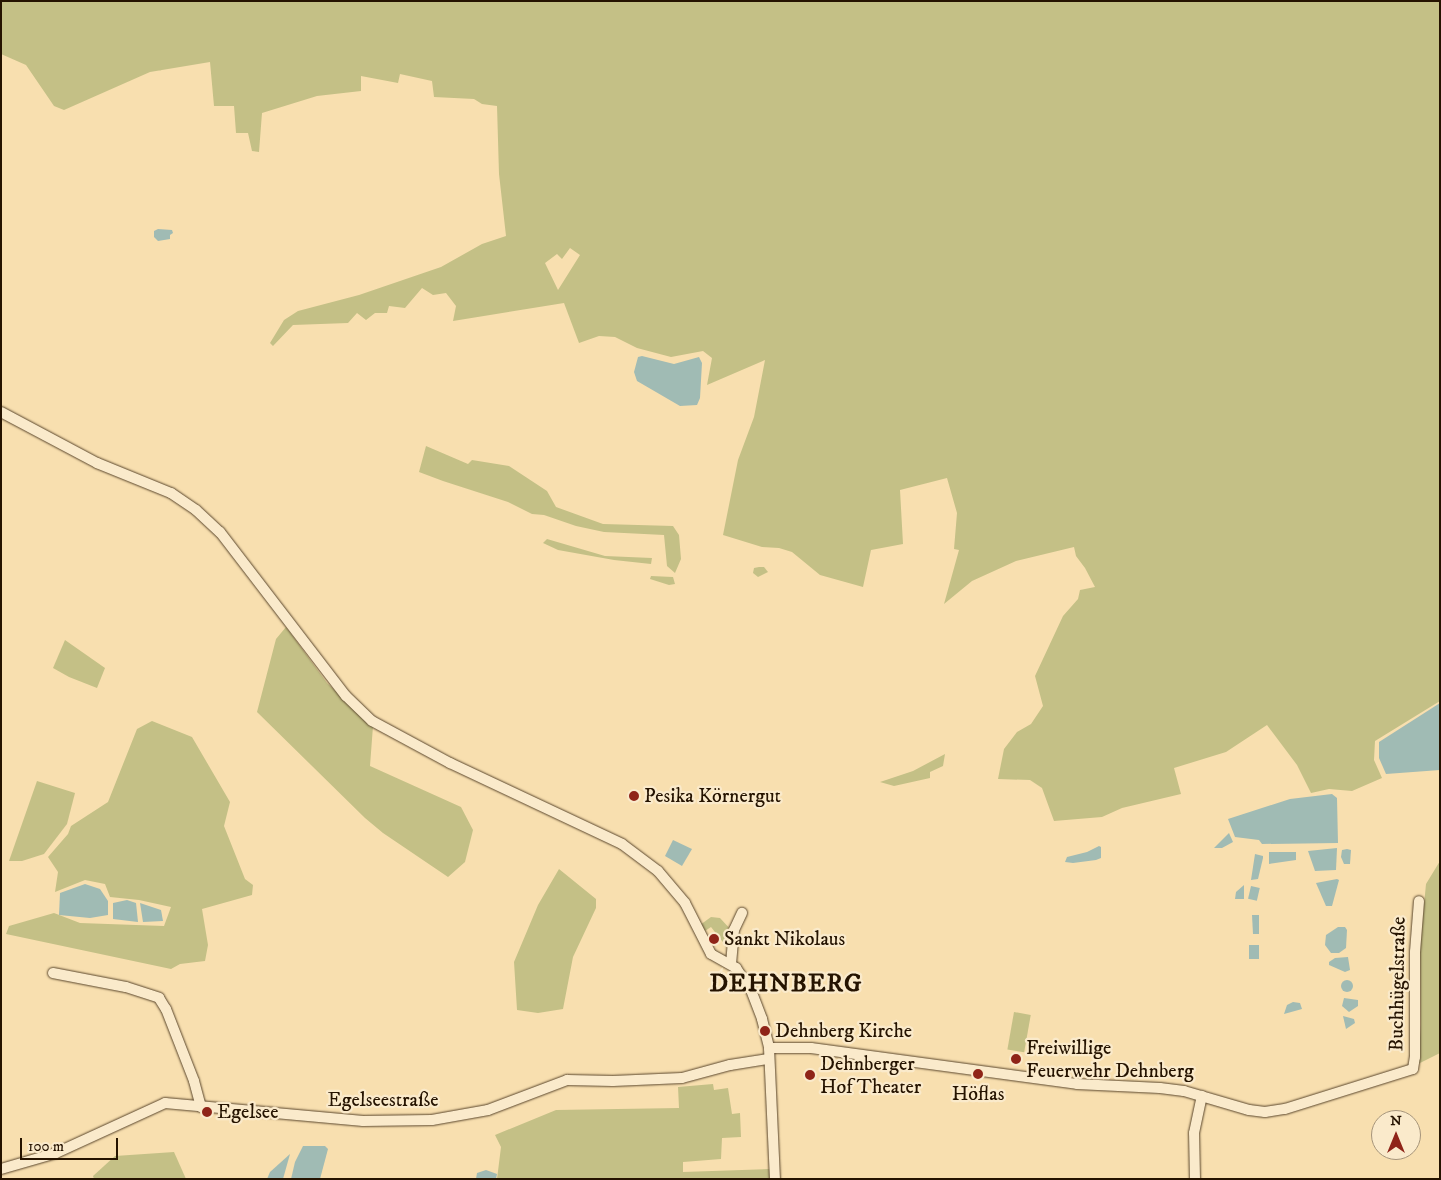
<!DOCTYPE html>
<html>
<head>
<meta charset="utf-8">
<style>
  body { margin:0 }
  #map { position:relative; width:1441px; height:1180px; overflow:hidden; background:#f8dfaf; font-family:"IM FELL DW Pica",serif }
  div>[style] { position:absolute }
  .green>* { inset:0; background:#c4c086; transform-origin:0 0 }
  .water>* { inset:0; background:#a0bbb4; transform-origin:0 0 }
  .round { border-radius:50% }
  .roads { filter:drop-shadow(0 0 1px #5a462c) drop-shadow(0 0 1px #5a462c) }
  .minor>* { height:10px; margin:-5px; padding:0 5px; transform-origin:5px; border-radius:5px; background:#faeacb }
  .dots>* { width:14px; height:14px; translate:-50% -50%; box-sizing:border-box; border:2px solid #faeacb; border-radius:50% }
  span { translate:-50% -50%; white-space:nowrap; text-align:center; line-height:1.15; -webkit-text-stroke:4.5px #faeacb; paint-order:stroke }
  .poi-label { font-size:20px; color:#251300 }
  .left { translate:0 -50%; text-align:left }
  .street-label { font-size:20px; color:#251300 }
  .district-label { font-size:25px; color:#251300; font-weight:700; letter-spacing:1px }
  .frame { position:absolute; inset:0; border:2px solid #251300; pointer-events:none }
  .north { position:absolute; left:1371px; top:1110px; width:50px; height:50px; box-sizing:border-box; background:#faeacb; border:1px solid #a5947a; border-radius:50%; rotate:0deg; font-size:14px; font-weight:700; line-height:20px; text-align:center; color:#251300 }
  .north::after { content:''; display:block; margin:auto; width:18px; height:22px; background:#8f2418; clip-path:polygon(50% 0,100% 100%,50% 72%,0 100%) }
  .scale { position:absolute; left:20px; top:1138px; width:98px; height:22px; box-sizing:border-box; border:2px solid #251300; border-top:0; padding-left:6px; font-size:15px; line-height:18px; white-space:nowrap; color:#251300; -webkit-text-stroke:4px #faeacb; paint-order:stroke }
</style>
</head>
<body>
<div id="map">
  <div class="green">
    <i style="clip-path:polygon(evenodd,1px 1px,1440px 1px,1440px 701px,1375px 741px,1374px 760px,1382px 778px,1352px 791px,1329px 789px,1311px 793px,1297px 765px,1267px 725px,1226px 752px,1174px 768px,1181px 794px,1122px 808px,1102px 817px,1054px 821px,1042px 788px,1030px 780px,998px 779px,1004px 749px,1017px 732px,1031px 724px,1043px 706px,1035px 676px,1063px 616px,1078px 599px,1080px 590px,1095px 587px,1085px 568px,1076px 556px,1074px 547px,1016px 561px,972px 581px,944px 604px,959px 550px,954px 549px,957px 513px,947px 478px,900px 490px,903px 544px,871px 550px,863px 587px,820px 575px,792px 552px,779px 548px,762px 547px,723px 535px,738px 460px,754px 417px,765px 360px,707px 385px,712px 358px,703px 351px,671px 357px,637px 348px,615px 337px,599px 336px,579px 343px,564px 303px,453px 321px,456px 306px,446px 293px,433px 295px,422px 288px,405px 308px,389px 306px,387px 313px,375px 313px,366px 320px,357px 313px,348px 323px,293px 325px,273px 346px,270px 343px,284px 320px,298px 311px,359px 295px,441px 267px,482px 244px,506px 236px,499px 174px,497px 106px,482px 104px,474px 99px,434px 97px,432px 81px,400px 74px,398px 83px,361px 76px,361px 91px,317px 96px,262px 113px,259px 152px,252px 151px,248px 133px,236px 133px,234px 106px,214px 106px,210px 62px,150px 72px,64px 110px,54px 106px,26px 65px,1px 54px,1px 1px,570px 248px,580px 255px,558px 290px,545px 263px,557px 254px,562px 259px,570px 248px)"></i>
    <i style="clip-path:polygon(426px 446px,468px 464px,472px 460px,509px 466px,547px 491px,556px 507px,603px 524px,673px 526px,679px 535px,681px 559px,675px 573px,667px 566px,664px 535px,604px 532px,576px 526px,544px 515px,532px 514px,508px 502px,443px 481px,419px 472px)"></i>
    <i style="clip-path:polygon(547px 539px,605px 556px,652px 558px,651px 564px,614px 560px,558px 550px,543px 543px)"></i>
    <i style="clip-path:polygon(759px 567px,764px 567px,768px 572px,758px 577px,753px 573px,754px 568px)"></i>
    <i style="clip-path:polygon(651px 576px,673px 577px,675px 584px,669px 585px,650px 579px)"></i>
    <i style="clip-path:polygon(286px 627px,327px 683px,373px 726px,370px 766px,461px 807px,473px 830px,465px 862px,448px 877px,383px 833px,365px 818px,257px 712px,276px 639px)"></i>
    <i style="clip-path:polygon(65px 640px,105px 668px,97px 688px,69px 677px,53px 668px)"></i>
    <i style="clip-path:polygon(152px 721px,192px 737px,230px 802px,224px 826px,245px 879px,253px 885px,252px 895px,202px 909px,208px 945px,205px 961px,180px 964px,171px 969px,6px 934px,9px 926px,54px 913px,80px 923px,164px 926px,171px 907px,139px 900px,110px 897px,105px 884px,85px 880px,55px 892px,58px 872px,48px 857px,68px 834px,71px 826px,108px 802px,137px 729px)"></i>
    <i style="clip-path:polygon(945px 754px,943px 766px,930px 772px,930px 778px,894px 786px,880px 782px,913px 771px)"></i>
    <i style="clip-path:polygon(37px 781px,75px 793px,67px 824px,44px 854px,22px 861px,9px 861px)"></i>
    <i style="clip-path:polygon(1440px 861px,1440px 1053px,1418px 1064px,1421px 1025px,1420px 946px,1426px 884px)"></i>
    <i style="clip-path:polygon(559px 869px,596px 899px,596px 908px,573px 957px,563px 1009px,538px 1013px,517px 1010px,514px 962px,538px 905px)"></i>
    <i style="clip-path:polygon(711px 917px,720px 918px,732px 931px,730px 944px,726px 946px,711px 927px,705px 931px,700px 925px)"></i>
    <i style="left:1014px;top:1012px;width:17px;height:38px;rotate:10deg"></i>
    <i style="clip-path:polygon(713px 1084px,714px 1090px,728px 1088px,732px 1114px,740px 1113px,741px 1137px,722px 1138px,721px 1159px,683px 1162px,683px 1172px,771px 1169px,772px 1179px,497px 1179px,501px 1147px,495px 1135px,556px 1110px,679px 1108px,678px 1087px)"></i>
    <i style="clip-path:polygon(174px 1152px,186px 1179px,94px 1179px,93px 1176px,115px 1156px)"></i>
  </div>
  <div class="water">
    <i style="clip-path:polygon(158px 229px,172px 230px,173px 233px,170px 235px,170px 239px,158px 241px,154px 237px,154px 231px)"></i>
    <i style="clip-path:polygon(642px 356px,674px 364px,699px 357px,702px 363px,700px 398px,697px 405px,680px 406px,637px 381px,634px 372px,638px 357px)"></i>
    <i style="clip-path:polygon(1440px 703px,1440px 770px,1386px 774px,1379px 758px,1379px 742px)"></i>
    <i style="clip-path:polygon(1332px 794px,1337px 798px,1338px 843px,1262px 844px,1259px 840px,1235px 837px,1228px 819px,1290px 799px)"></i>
    <i style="clip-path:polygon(1229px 833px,1233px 842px,1222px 848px,1214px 848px)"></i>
    <i style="clip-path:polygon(673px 840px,692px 849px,682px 866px,665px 856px)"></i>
    <i style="clip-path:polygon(1099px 846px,1101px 847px,1101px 858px,1096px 860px,1073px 863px,1065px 862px,1067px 857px,1087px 852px)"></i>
    <i style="clip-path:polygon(1337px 848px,1336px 870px,1315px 871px,1308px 851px)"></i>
    <i style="clip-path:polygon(1347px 849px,1351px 850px,1350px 864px,1344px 864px,1341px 857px,1342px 850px)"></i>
    <i style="clip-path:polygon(1269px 852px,1296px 852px,1296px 860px,1269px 864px)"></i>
    <i style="clip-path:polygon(1255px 854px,1263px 856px,1263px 858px,1258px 879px,1251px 880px)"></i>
    <i style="clip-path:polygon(1337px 879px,1339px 880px,1332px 906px,1326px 906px,1316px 883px)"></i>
    <i style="clip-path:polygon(85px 884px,100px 889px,108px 901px,108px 915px,90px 918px,59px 915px,60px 893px)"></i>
    <i style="clip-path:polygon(1244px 885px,1244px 899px,1235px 899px,1236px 892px)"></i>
    <i style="left:1251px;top:886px;width:9px;height:13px;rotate:13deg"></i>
    <i style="clip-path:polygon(127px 900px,136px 903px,138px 922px,113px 919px,113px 903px)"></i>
    <i style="clip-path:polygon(140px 903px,161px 910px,163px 921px,143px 922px)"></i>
    <i style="clip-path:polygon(1252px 915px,1259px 915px,1259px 934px,1253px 934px)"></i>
    <i style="clip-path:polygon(1338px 927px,1345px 927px,1347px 930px,1346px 948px,1339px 953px,1331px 953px,1325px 945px,1326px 935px)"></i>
    <i style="left:1249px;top:945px;width:10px;height:14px"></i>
    <i style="clip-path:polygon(1348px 957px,1350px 970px,1345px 972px,1329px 965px,1329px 962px,1335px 958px)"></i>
    <i class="round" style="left:1341px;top:980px;width:12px;height:12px"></i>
    <i style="clip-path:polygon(1344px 998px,1358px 1000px,1358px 1006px,1349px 1012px,1342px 1006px)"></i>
    <i style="clip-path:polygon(1293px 1002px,1300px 1003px,1302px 1009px,1284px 1014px,1287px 1005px)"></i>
    <i style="clip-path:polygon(1343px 1016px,1354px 1019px,1355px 1023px,1346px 1029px)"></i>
    <i style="clip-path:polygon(303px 1146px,325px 1146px,328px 1149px,320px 1179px,291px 1179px,295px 1162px)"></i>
    <i style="clip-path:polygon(290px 1154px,283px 1179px,267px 1179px,270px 1172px)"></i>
    <i style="clip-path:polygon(486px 1170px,497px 1174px,496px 1179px,476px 1179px,477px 1173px)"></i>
  </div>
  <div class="roads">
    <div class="minor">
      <i style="left:1px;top:412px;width:109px;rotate:28deg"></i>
      <i style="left:97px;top:463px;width:80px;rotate:22.1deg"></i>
      <i style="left:171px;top:493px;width:30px;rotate:34deg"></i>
      <i style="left:196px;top:510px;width:33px;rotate:43deg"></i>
      <i style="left:220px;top:532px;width:207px;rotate:52.5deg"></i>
      <i style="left:346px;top:696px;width:36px;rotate:44deg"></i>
      <i style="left:372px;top:721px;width:89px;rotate:28.3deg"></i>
      <i style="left:450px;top:763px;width:190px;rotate:25.2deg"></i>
      <i style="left:622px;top:844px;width:45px;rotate:36.9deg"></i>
      <i style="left:658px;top:871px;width:42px;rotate:49.8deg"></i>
      <i style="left:685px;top:903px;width:57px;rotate:63deg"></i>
      <i style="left:711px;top:954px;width:29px;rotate:29deg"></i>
      <i style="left:736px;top:968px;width:27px;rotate:56deg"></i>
      <i style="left:751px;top:990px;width:31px;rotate:69deg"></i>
      <i style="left:762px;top:1019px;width:30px;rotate:76deg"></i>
      <i style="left:769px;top:1048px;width:131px;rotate:87.4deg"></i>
      <i style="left:731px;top:964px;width:34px;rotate:-85deg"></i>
      <i style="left:734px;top:930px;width:19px;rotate:-65deg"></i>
      <i style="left:53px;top:973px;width:74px;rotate:10.9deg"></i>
      <i style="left:126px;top:987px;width:35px;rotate:18deg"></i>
      <i style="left:159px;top:998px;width:13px;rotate:58deg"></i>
      <i style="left:166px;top:1009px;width:77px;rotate:68.7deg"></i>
      <i style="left:194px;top:1081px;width:27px;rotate:75deg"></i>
      <i style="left:769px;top:1048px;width:42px"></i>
      <i style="left:811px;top:1048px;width:268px;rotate:7.7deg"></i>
      <i style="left:1077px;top:1084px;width:83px;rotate:2.8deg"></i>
      <i style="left:1160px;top:1088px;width:24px;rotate:7deg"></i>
      <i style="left:1184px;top:1091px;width:68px;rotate:16.3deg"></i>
      <i style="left:1249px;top:1110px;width:16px;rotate:7deg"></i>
      <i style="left:1265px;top:1112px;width:20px;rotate:-9deg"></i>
      <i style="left:1285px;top:1109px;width:134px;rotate:-17.4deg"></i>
      <i style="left:1413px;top:1069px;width:12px;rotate:-81deg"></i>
      <i style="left:1415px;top:1057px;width:105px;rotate:-90deg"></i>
      <i style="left:1415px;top:952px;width:51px;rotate:-85.5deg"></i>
      <i style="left:1px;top:1169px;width:57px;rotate:-16.2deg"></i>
      <i style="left:56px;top:1153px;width:120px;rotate:-24.6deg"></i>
      <i style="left:165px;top:1103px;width:199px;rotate:5.2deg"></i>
      <i style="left:363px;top:1121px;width:69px;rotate:-0.8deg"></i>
      <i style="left:432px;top:1120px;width:57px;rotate:-10.1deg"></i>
      <i style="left:488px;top:1110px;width:85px;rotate:-20.8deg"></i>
      <i style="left:567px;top:1080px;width:46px;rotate:1.2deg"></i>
      <i style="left:613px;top:1081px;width:69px;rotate:-2.5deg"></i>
      <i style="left:682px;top:1078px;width:50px;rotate:-15.2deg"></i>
      <i style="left:730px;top:1065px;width:39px;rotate:-9deg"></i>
      <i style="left:1195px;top:1179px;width:46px;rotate:-91.2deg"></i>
      <i style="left:1194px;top:1133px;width:38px;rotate:-78deg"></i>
    </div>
  </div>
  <div class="dots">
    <i style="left:634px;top:796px;background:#8f2418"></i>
    <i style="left:714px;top:939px;background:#8f2418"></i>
    <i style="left:765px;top:1031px;background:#8f2418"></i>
    <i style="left:1016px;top:1059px;background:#8f2418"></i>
    <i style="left:978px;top:1074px;background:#8f2418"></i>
    <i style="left:810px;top:1075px;background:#8f2418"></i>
    <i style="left:207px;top:1112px;background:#8f2418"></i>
  </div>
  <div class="poi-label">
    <span class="left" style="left:644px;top:796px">Pesika Körnergut</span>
    <span class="left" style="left:724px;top:939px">Sankt Nikolaus</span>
    <span class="left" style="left:775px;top:1031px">Dehnberg Kirche</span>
    <span class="left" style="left:1026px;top:1060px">Freiwillige<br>Feuerwehr Dehnberg</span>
    <span class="left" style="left:820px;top:1076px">Dehnberger<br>Hof Theater</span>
    <span style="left:978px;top:1094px">Höflas</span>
    <span class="left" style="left:217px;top:1112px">Egelsee</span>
  </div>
  <div class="street-label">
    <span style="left:1398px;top:984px;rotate:-89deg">Buchhügelstraße</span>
    <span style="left:383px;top:1100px">Egelseestraße</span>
  </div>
  <div class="district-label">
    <span style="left:786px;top:984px">DEHNBERG</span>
  </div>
  <div class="frame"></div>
  <div class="north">N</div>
  <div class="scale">100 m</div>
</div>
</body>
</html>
